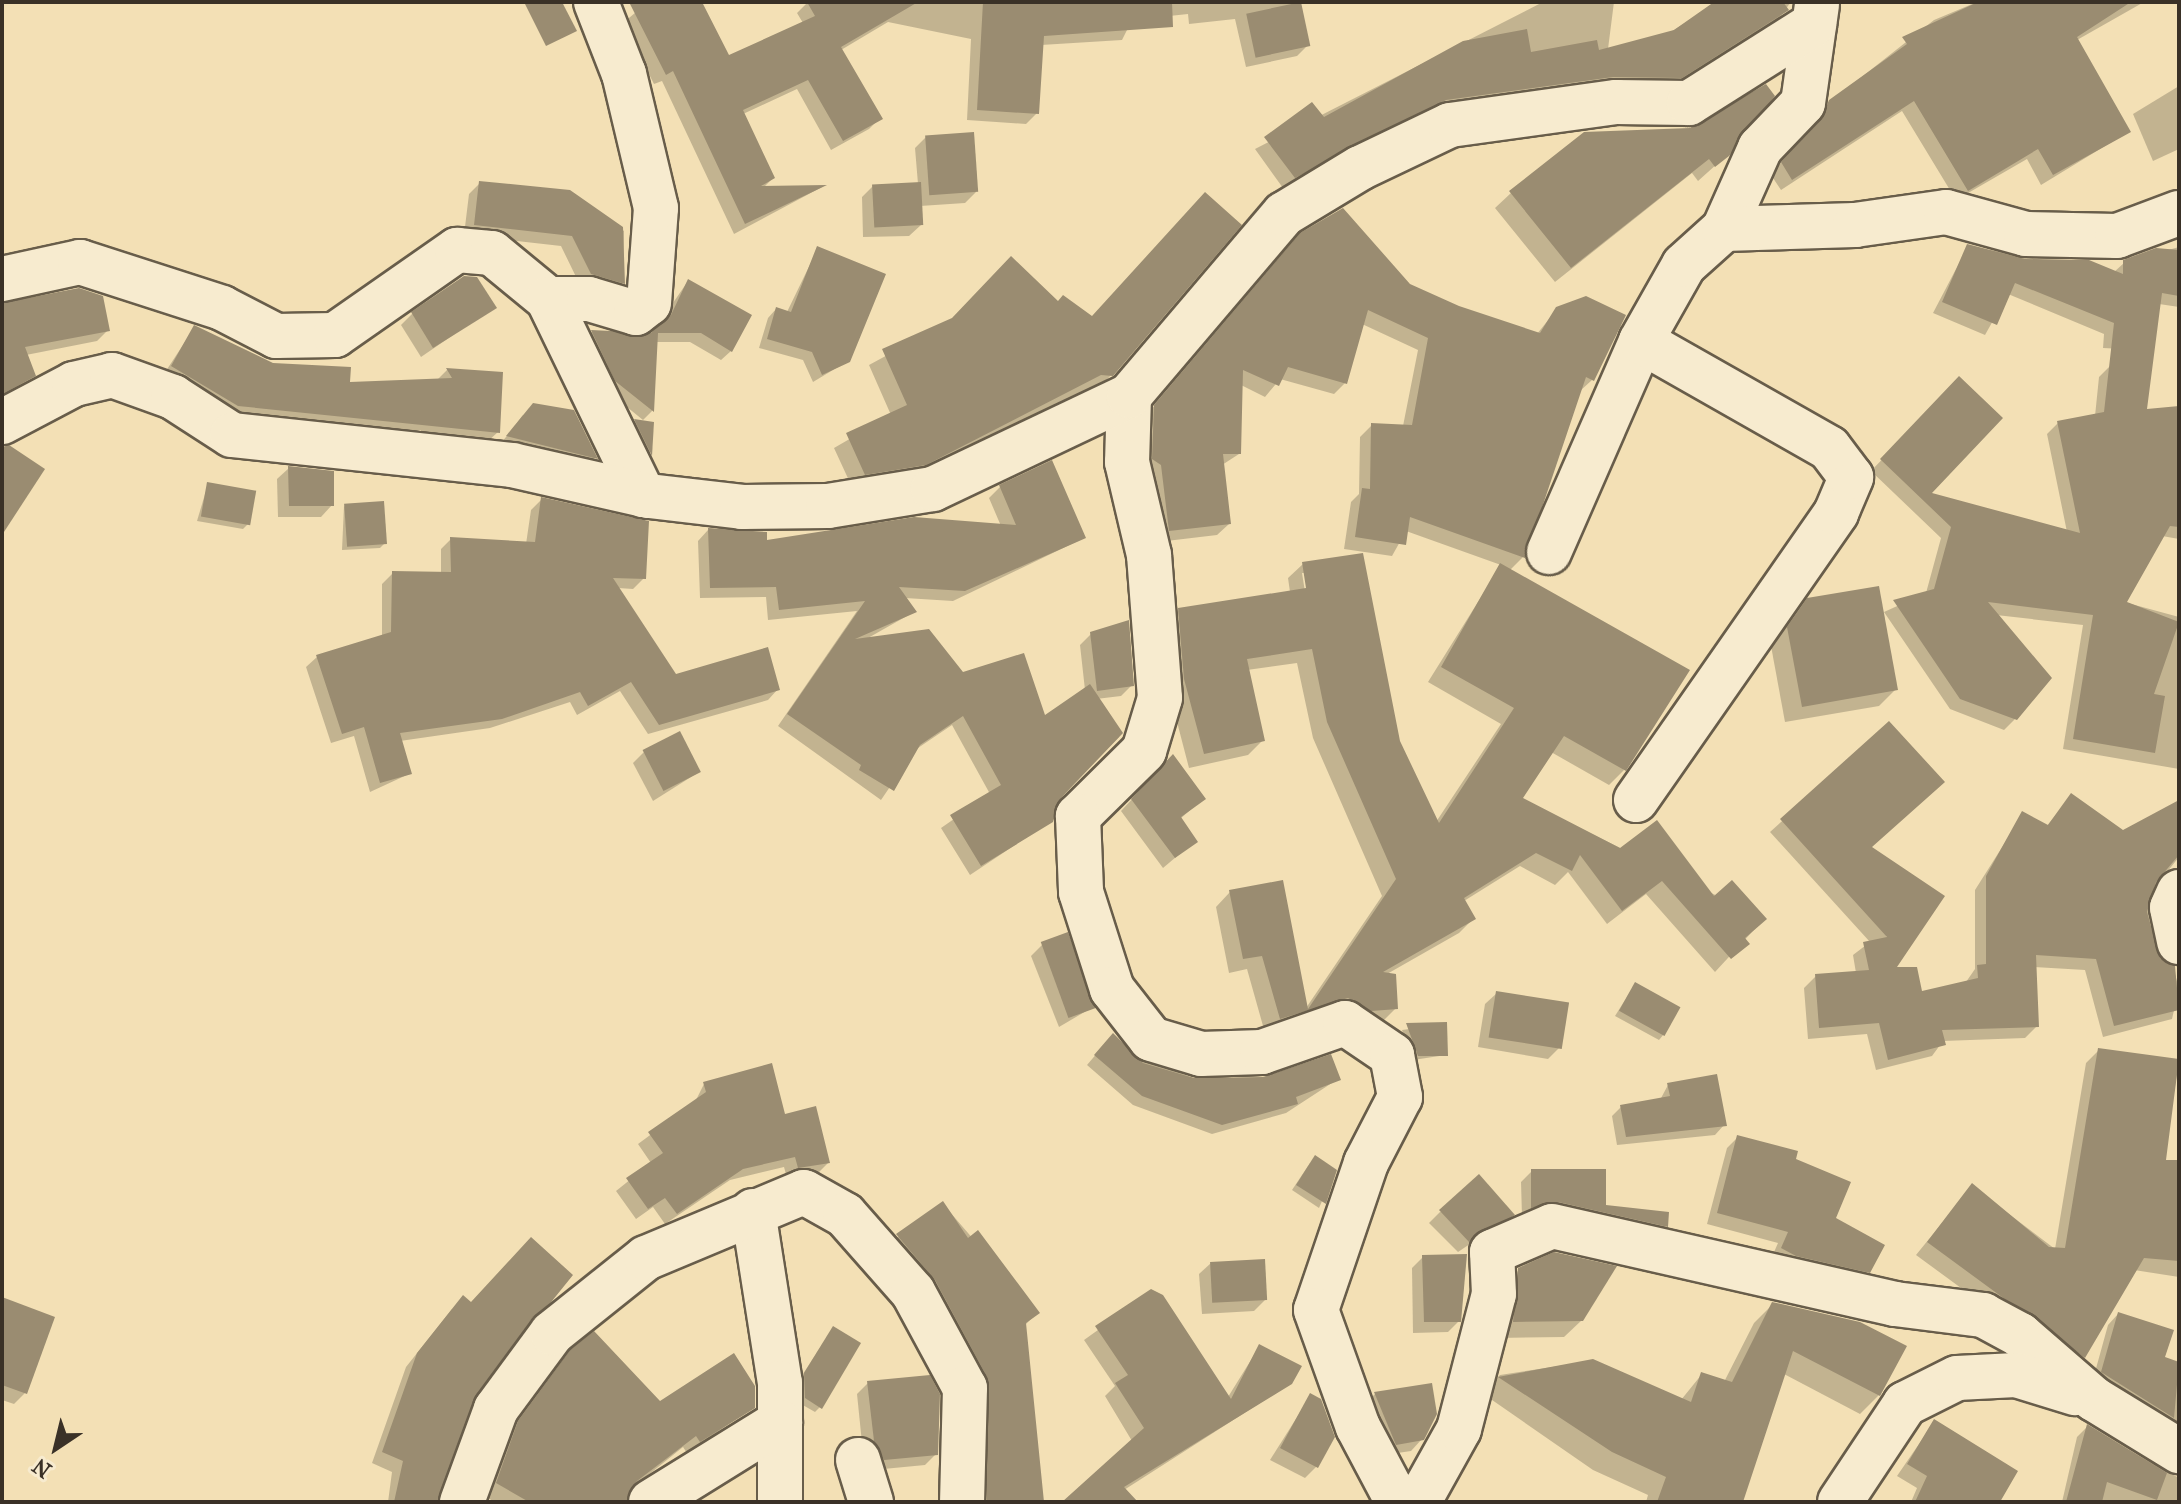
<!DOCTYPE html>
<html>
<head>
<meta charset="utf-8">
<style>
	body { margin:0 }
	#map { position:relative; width:2181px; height:1504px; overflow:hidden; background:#f3e0b5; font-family:"IM FELL French Canon",serif }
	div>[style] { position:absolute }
	.shadow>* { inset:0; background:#0003 }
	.building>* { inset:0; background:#9a8c71; transform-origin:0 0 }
	.roads { filter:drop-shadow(2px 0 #685d4a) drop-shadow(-2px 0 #685d4a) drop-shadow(0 2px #685d4a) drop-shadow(0 -2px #685d4a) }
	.minor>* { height:44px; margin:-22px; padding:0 22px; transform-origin:22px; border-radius:22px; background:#f7ebcf }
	span { translate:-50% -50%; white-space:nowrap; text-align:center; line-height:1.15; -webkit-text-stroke:6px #f7ebcf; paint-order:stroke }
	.frame { position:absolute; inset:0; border:4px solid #3a3127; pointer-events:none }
	.north { position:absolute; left:16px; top:1408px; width:80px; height:80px; -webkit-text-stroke:6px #f7ebcf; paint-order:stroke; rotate:215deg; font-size:22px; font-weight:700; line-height:32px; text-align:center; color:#3a3127 }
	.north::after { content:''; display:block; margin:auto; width:28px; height:36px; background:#3a3127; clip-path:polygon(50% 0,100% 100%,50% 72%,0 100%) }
</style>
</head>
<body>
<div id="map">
	<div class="shadow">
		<div style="clip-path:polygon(648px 2px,700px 2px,729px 58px,803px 23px,797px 13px,808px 2px,1298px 2px,1308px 45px,1297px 56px,1246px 67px,1235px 19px,1189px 24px,1188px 14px,1132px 20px,1122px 40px,1041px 45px,1037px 113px,1026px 124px,967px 120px,971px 39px,888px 22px,841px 50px,880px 118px,869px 129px,831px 150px,797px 89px,743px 114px,773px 178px,763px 188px,822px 187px,734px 234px,662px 81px,654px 84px,623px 23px)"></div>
		<div style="clip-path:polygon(1543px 2px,1614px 2px,1608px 49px,1669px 33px,1719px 2px,1791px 2px,1778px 19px,1669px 88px,1433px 110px,1283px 188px,1255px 149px)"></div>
		<div style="clip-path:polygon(1977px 2px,2144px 2px,2077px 40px,2128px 132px,2041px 185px,2027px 159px,1956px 200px,1902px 111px,1781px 190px,1771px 175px,1830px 102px,1934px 20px)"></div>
		<div style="clip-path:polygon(2179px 86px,2179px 149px,2153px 161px,2133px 114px)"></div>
		<div style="clip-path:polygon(926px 137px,976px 192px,965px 203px,920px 206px,921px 225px,909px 236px,863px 237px,862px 197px,873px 186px,918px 184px,915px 148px)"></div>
		<div style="clip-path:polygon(1727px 155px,1698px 181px,1692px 173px,1555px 282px,1495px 208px,1511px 193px)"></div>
		<div style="clip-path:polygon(480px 183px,570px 192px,624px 231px,623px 283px,612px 294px,580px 285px,561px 246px,464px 235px,469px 194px)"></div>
		<div style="clip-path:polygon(1968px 246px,2113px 273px,2125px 262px,2179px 247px,2179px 307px,2159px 304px,2143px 350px,2103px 348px,2104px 334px,2008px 294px,1985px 335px,1933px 313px)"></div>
		<div style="clip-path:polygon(818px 248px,848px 361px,813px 382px,803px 360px,759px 348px,768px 318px,776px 309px,787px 312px)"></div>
		<div style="clip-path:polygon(evenodd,1289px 248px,1537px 334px,1557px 309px,1592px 380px,1580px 391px,1523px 557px,1509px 571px,1624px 770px,1609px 785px,1551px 752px,1521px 799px,1764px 919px,1715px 972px,1646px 894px,1607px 924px,1568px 872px,1555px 885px,1520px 866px,1464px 901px,1474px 918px,1459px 933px,1387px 974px,1396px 1008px,1381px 1023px,1265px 1033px,1247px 969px,1229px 973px,1216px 907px,1230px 892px,1306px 1008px,1382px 896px,1313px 738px,1297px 663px,1247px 670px,1263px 740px,1248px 755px,1189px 768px,1170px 695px,1164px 625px,1179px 610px,1290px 592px,1288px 578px,1303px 564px,1436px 822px,1501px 724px,1428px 682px,1501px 565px,1406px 531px,1392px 556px,1344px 549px,1351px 502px,1359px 494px,1360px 437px,1372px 425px,1403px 426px,1418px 350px,1362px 324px,1346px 382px,1334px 394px,1280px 379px,1265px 397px,1241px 385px,1239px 454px,1222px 465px,1229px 524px,1217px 535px,1158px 542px,1143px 419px,1289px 248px,1302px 573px,1306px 573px,1310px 598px,1306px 598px,1302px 573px)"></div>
		<div style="clip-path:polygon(688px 281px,731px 351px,721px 360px,690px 342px,655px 342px,652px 411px,643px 420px,606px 390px,582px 341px,592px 332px,651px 335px)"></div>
		<div style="clip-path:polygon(2px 305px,108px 330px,97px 341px,26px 355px,34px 375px,2px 397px)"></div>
		<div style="clip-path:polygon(494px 307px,421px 357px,401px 325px,412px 314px)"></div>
		<div style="clip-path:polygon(952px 320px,1112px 374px,1098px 389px,910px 478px,852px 487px,834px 448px,891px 415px,869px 365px)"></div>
		<div style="clip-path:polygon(194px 328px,272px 365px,348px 385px,436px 381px,447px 370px,501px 374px,498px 432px,487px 442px,420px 438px,421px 430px,343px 433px,227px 415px,162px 377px)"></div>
		<div style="clip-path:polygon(2110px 366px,2145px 411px,2179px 408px,2179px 539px,2162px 536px,2124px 602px,2179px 617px,2179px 769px,2063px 749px,2083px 625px,1996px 615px,2015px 719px,2004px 730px,1950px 709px,1884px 612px,1926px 593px,1941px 538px,1871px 471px,1959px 379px,1928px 494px,2067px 532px,2047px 434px,2058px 423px,2095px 416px,2099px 377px)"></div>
		<div style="clip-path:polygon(572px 411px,595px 458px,586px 467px,499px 446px,523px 415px)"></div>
		<div style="clip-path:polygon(635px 421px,652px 424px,650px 455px,640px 465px,624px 432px)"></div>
		<div style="clip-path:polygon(289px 468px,332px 505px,321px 517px,278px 517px,277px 479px)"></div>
		<div style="clip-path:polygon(208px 484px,248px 524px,243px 529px,197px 521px)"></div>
		<div style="clip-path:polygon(1000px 487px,1084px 538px,953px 601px,905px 598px,914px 612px,868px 638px,962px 674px,1044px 718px,1085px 690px,1080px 645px,1091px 634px,1132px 685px,1121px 696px,1096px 699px,1119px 737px,1059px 797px,1051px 821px,970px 875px,941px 828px,990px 794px,952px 725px,915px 750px,881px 800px,778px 726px,857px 611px,768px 620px,766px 597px,700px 598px,698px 541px,708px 530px,765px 542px,1001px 526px,989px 498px)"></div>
		<div style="clip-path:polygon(542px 499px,644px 578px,633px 589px,618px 588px,675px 676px,778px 689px,768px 700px,648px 734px,620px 691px,577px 715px,570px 702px,490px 728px,400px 741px,409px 774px,370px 792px,354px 736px,331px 743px,306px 667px,317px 657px,382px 637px,382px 584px,393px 573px,441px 574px,441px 549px,451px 539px,526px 544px,531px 510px)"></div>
		<div style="clip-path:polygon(344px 506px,385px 543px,380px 548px,342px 550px)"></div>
		<div style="clip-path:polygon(1808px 600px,1896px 689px,1879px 706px,1785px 722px,1771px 646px)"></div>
		<div style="clip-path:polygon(1889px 724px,1870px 848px,1893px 970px,1921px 993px,1966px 982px,1975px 969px,1975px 890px,2023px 814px,2046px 827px,2071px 796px,2123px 832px,2179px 802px,2179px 857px,2147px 897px,2153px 948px,2173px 967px,2179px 989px,2172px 1019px,2103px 1037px,2085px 970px,2034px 967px,2037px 1026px,2025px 1038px,1943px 1041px,1932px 1056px,1876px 1070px,1867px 1034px,1808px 1039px,1804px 988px,1816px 976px,1856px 973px,1853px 955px,1870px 942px,1770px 832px)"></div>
		<div style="clip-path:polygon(644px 752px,699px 772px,653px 801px,633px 763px)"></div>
		<div style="clip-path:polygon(1162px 767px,1204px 798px,1180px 819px,1195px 841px,1163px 868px,1121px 811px)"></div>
		<div style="clip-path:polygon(1042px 945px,1093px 1007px,1059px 1027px,1031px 956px)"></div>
		<div style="clip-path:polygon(1635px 984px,1664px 1034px,1659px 1040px,1615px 1016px)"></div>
		<div style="clip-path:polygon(1497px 993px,1559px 1048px,1548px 1059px,1478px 1047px,1485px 1004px)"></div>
		<div style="clip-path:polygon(1445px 1024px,1446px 1055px,1413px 1060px,1402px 1030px)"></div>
		<div style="clip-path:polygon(1104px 1045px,1202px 1081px,1338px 1079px,1286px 1113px,1212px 1134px,1133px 1105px,1087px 1065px)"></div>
		<div style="clip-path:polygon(2099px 1050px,2179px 1061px,2163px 1163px,2179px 1162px,2179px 1277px,2134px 1270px,2062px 1362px,1916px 1255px,1972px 1186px,2055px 1249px,2086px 1063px)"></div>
		<div style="clip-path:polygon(704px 1084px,784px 1116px,828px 1163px,817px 1174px,787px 1178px,784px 1167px,730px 1180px,665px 1224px,653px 1207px,636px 1219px,616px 1191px,651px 1163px,638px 1144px,695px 1102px)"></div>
		<div style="clip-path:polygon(1668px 1085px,1724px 1125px,1715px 1135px,1617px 1145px,1612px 1116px,1621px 1107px,1660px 1100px)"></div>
		<div style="clip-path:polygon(1738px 1137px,1793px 1160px,1868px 1271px,1857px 1283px,1771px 1259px,1778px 1243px,1707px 1224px,1727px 1148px)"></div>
		<div style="clip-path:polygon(1310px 1163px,1335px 1171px,1319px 1208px,1292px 1190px)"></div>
		<div style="clip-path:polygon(1532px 1171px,1604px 1207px,1666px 1226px,1655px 1236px,1522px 1217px,1521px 1182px)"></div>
		<div style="clip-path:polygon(943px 1204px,1037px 1313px,1025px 1325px,1041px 1502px,977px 1502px,976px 1390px,885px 1247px)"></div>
		<div style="clip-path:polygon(1440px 1212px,1513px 1215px,1458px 1252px,1429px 1223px)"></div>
		<div style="clip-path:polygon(1423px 1257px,1459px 1321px,1448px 1332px,1413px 1333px,1412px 1268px)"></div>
		<div style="clip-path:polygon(1211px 1263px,1265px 1300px,1254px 1311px,1202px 1314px,1199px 1274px)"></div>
		<div style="clip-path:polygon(1519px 1270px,1582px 1320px,1564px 1337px,1497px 1338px,1502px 1287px)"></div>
		<div style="clip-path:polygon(1151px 1292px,1228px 1397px,1259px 1347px,1291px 1383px,1124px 1490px,1122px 1502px,1065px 1502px,1132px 1441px,1105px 1396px,1115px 1386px,1084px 1340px)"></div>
		<div style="clip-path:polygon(2px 1299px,25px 1393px,14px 1404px,2px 1400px)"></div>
		<div style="clip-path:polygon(1773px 1304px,1879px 1395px,1860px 1414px,1784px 1374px,1740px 1502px,1646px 1502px,1648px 1495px,1593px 1470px,1482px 1393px,1500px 1375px,1592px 1361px,1681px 1400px,1702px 1374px,1724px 1382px,1754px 1323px)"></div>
		<div style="clip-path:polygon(452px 1309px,471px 1399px,438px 1502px,388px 1502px,392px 1472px,372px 1463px,406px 1367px)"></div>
		<div style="clip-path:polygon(2118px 1314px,2163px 1358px,2179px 1364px,2179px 1438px,2092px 1383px,2108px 1325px)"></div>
		<div style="clip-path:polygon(833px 1328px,820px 1407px,815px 1412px,801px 1404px,799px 1380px)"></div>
		<div style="clip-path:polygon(572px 1352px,659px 1404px,753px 1407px,687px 1453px,683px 1447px,627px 1492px,626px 1502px,495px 1502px,484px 1496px,506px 1436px)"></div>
		<div style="clip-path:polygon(868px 1383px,936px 1454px,925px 1465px,873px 1470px,863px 1453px,857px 1394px)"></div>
		<div style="clip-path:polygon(1431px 1386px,1422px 1439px,1411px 1451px,1384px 1455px,1364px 1405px,1375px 1394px)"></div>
		<div style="clip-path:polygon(1311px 1395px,1316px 1467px,1305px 1478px,1270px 1460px)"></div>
		<div style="clip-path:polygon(1934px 1422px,1997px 1502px,1911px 1502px,1917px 1488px,1897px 1476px)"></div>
		<div style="clip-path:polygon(2087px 1427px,2179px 1478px,2179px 1502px,2062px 1502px,2077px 1437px)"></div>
	</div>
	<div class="building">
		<div style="clip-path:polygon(524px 2px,562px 2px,577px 31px,546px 46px)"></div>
		<div style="clip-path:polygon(629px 2px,702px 2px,729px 55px,815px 16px,807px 2px,918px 2px,841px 47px,883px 119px,843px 141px,808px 80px,743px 110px,775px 178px,761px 186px,827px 185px,745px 224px,673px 71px,666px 75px)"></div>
		<div style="clip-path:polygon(983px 2px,1172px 2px,1173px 27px,1044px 36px,1039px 114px,977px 110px)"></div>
		<div style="left:1301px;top:2px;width:45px;height:56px;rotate:78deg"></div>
		<div style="clip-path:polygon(1714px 2px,1783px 2px,1789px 10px,1682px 78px,1613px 77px,1446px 100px,1295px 178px,1264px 137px,1312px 102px,1324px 117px,1463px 41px,1527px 29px,1531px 52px,1597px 40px,1599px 50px,1674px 30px)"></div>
		<div style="clip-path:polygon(1978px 2px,2131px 2px,2077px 37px,2131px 132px,2053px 175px,2038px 149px,1968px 191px,1914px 101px,1792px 180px,1781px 162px,1821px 120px,1829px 100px,1907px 44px,1902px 37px)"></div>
		<div style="clip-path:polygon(1766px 84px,1775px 96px,1729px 156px,1715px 167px,1709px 159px,1571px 268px,1509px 191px,1584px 132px,1690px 128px)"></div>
		<div style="left:974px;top:132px;width:60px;height:49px;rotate:86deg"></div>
		<div style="clip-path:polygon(479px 181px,570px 190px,623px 227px,625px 284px,591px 274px,572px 236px,474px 225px)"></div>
		<div style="left:921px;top:182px;width:43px;height:49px;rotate:87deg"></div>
		<div style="clip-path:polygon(1205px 192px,1242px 225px,1113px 376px,1101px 375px,926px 465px,865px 475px,846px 433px,907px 405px,882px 349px,952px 318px,1011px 256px,1058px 301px,1063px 295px,1092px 316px)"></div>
		<div style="clip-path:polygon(1343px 208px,1410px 284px,1459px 306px,1540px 333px,1556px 307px,1586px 296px,1626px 315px,1594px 381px,1586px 377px,1525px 558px,1410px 517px,1406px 545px,1355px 537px,1362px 488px,1370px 489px,1371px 423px,1412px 425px,1428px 338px,1368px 310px,1347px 384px,1288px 367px,1279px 386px,1243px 370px,1241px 454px,1223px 454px,1231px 524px,1169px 531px,1161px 465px,1152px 459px,1154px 405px,1300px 233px)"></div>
		<div style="clip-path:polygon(1967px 244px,2025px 259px,2089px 260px,2123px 274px,2123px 260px,2156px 248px,2179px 250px,2179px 296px,2162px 293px,2147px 409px,2179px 406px,2179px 527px,2170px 526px,2127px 602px,2179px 622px,2154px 694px,2165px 696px,2155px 753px,2073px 739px,2093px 615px,1988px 602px,2052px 678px,2017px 720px,1960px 699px,1893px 600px,1934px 589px,1951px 527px,1880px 459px,1959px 376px,2003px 418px,1932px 493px,2080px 533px,2057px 421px,2104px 412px,2114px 323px,2015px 283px,1997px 325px,1942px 302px)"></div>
		<div style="clip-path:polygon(817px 246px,886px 274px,850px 362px,822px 375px,812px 352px,767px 339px,776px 307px,791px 312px)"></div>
		<div style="clip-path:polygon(464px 276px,477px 277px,497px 308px,433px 348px,411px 312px)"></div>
		<div style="clip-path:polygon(688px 279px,752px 315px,732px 352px,701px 333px,658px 333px,654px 412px,615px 381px,591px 330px,651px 333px,671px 315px)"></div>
		<div style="clip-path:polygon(79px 288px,103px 296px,110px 331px,25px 347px,36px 376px,2px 394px,2px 303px)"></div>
		<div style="clip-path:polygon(194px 325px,273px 363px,351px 367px,350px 382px,452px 378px,446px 368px,503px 372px,500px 433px,238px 406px,171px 366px)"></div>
		<div style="clip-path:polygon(533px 403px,574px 410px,598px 459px,506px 436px)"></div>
		<div style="clip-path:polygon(634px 419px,654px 422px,652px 456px)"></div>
		<div style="clip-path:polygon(9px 445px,45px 469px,2px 535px,2px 447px)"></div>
		<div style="clip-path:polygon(1052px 460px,1086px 538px,965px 591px,899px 587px,917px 612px,855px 639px,929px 629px,963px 672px,1024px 653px,1045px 715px,1090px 684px,1123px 733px,1060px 799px,1053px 822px,981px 866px,950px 815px,1001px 785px,963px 716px,920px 745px,894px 791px,859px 770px,861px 765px,787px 714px,865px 601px,779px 610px,776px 587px,710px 588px,708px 528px,767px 532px,767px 540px,914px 517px,1016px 525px,999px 485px)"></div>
		<div style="clip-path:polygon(288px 466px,334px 471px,334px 506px,289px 506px)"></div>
		<div style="left:207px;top:482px;width:50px;height:35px;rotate:10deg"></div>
		<div style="clip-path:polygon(541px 497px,649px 521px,646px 579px,613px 578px,676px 674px,768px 647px,780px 690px,659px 725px,631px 682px,588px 706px,580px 692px,502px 719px,400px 733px,412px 774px,380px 783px,364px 727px,342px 734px,316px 655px,391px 632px,392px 571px,451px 572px,450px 537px,535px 542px)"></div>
		<div style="left:384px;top:501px;width:43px;height:40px;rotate:86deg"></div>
		<div style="clip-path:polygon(1363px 553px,1400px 741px,1439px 823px,1514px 708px,1441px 667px,1500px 563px,1690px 670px,1626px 771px,1564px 736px,1523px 798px,1620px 848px,1657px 820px,1714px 896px,1732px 880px,1767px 919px,1745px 938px,1750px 944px,1731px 959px,1662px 881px,1622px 911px,1580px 855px,1572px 871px,1536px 853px,1464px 898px,1476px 919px,1383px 972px,1396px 974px,1398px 1009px,1371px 1011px,1348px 998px,1280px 1019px,1262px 956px,1243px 959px,1229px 890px,1283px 880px,1308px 1009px,1396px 879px,1327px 722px,1312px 649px,1247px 659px,1265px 741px,1204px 754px,1184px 679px,1178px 608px,1306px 588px,1302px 562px)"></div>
		<div style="clip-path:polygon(1879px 586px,1898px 690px,1802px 707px,1787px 627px,1807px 598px)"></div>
		<div style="clip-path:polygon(1129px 620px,1134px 686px,1097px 691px,1090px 632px)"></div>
		<div style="clip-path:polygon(1889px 721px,1945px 782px,1872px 847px,1945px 896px,1897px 967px,1917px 967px,1922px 991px,1978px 978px,1977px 965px,1986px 964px,1986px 876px,2022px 811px,2048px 825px,2071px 793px,2123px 830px,2179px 800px,2179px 855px,2156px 882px,2147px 912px,2160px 958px,2175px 966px,2179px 1010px,2114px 1026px,2096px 959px,2036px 955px,2039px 1027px,1942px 1030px,1946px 1045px,1888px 1060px,1879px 1023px,1819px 1028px,1815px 974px,1869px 970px,1863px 942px,1887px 937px,1780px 819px)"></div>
		<div style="left:680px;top:731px;width:46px;height:42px;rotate:63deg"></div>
		<div style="clip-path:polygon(1173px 754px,1206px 799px,1181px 817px,1198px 842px,1175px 858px,1131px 799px)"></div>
		<div style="left:1068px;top:932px;width:81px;height:29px;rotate:70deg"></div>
		<div style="left:1635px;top:982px;width:52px;height:33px;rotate:29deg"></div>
		<div style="left:1496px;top:991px;width:74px;height:47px;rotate:9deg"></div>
		<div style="clip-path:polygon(1447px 1022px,1448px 1056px,1418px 1056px,1406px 1023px)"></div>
		<div style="clip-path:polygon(1113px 1033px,1143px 1063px,1194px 1078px,1263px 1077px,1331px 1054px,1341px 1080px,1296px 1097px,1298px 1104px,1222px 1125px,1142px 1096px,1094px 1055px)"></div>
		<div style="clip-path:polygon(2098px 1048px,2179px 1059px,2166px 1160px,2179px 1160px,2179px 1261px,2144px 1258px,2085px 1358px,1927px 1242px,1972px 1183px,2049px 1247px,2065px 1248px)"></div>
		<div style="clip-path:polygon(772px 1063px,785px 1114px,816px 1106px,830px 1163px,798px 1168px,795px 1157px,743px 1169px,677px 1214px,665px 1198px,648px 1209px,626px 1178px,663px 1153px,648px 1132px,706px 1092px,703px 1082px)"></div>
		<div style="clip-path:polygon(1717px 1074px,1727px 1126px,1626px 1137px,1620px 1105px,1670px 1096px,1667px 1083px)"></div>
		<div style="clip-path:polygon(1737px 1135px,1798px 1151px,1796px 1159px,1851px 1182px,1836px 1218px,1885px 1245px,1870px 1273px,1796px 1256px,1781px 1248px,1788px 1232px,1717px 1213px)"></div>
		<div style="clip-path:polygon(1315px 1155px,1337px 1170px,1326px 1204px,1296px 1185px)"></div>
		<div style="clip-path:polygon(1531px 1169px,1606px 1169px,1606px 1205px,1669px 1212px,1668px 1227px,1558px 1202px,1531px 1208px)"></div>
		<div style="clip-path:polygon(1479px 1174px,1515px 1215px,1470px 1243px,1439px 1210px)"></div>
		<div style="clip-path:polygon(943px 1201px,968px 1238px,978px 1230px,1040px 1313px,1026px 1323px,1044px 1502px,987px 1502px,987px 1377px,935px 1280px,896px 1234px)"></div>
		<div style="clip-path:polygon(531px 1237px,573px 1275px,476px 1395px,438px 1502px,394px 1502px,403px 1461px,382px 1452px,417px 1353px,463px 1295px,471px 1302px)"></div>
		<div style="clip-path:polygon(1554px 1252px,1617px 1266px,1583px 1321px,1513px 1322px,1518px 1268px)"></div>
		<div style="clip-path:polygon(1467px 1254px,1461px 1322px,1424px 1322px,1422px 1255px)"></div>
		<div style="left:1265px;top:1259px;width:41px;height:55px;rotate:87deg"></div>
		<div style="clip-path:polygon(1151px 1289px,1163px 1295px,1231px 1399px,1259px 1344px,1302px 1366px,1292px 1384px,1124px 1487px,1138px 1502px,1062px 1502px,1144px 1428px,1115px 1383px,1128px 1375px,1095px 1326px)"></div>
		<div style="clip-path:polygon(2px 1297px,55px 1317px,27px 1394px,2px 1385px)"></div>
		<div style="clip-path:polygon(1772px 1302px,1860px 1322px,1907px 1346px,1880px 1396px,1793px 1351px,1743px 1502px,1657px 1502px,1666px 1477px,1612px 1452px,1498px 1377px,1593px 1359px,1691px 1402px,1701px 1372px,1732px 1382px)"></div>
		<div style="clip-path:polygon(2118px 1312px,2174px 1330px,2165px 1357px,2179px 1362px,2174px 1418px,2101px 1372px)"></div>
		<div style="clip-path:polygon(833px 1326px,861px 1343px,822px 1409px,805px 1398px,804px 1373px)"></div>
		<div style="clip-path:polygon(594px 1331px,660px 1401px,734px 1353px,755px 1386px,755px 1408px,700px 1442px,696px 1436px,637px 1481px,626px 1502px,529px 1502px,496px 1483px,518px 1421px,570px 1350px)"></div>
		<div style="clip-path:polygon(930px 1375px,940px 1394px,938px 1455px,884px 1460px,874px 1441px,867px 1381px)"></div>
		<div style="clip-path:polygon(1432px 1383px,1437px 1414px,1424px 1440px,1396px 1445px,1374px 1392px)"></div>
		<div style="clip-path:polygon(1310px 1393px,1321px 1399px,1335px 1437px,1318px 1468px,1280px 1448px)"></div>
		<div style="clip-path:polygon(1934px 1419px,2018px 1471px,2000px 1502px,1915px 1502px,1927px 1476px,1907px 1464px)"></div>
		<div style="clip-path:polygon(2087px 1424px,2167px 1473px,2157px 1500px,2107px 1482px,2102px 1502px,2066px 1502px)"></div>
	</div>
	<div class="roads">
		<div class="minor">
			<div style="left:1724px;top:229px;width:89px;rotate:-66deg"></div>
			<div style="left:1760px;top:148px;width:62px;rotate:-46.3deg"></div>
			<div style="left:1803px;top:103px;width:99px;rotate:-81.9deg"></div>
			<div style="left:2px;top:279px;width:80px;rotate:-12.3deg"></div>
			<div style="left:80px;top:262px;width:149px;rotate:17.9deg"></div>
			<div style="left:222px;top:308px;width:61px;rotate:27.4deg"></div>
			<div style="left:276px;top:336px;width:59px;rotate:-1deg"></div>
			<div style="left:335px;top:335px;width:149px;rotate:-34.9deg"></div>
			<div style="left:457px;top:250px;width:35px;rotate:5deg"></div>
			<div style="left:492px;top:253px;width:72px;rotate:39.4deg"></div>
			<div style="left:548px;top:299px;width:218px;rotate:64.1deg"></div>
			<div style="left:548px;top:299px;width:41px"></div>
			<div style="left:589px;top:299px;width:49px;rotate:16.6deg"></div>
			<div style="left:636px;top:313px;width:16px;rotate:-38deg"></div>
			<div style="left:649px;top:303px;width:95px;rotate:-85.8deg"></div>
			<div style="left:656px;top:208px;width:138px;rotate:-103.4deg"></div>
			<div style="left:624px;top:74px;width:77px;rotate:-111.3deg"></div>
			<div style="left:1129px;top:396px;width:66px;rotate:91.7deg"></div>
			<div style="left:1127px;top:462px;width:96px;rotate:76.7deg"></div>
			<div style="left:1149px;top:555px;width:143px;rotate:85.6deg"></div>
			<div style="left:1160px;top:698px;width:55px;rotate:106.8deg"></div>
			<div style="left:1144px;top:751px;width:93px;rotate:135.4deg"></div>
			<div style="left:1078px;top:816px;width:76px;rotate:87.7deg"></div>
			<div style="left:1081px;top:892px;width:102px;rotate:72.3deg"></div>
			<div style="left:1112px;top:989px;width:63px;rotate:52deg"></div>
			<div style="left:1151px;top:1039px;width:52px;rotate:16.7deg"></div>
			<div style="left:1201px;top:1054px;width:61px;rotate:-1.9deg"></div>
			<div style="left:1262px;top:1052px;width:88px;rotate:-19.3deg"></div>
			<div style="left:1345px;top:1023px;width:57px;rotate:34.2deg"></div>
			<div style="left:1392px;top:1055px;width:43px;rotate:79.2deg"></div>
			<div style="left:1400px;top:1097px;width:74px;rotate:117.3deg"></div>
			<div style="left:1366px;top:1163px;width:155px;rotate:108.8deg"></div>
			<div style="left:1316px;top:1310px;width:124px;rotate:70.3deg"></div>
			<div style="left:1358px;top:1427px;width:75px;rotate:62.1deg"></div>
			<div style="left:1393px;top:1493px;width:27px;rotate:17deg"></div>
			<div style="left:1419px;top:1501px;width:82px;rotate:-60.9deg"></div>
			<div style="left:1459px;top:1429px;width:139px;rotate:-75.5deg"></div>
			<div style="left:1494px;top:1294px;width:42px;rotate:-92.7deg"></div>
			<div style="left:1492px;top:1252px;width:65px;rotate:-23.4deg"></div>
			<div style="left:1552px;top:1226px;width:352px;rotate:12.8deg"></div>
			<div style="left:1895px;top:1304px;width:89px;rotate:7.1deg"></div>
			<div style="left:1983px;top:1315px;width:42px;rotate:28.4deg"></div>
			<div style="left:2020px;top:1335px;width:98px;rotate:40.9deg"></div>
			<div style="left:2094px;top:1399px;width:100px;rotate:31.5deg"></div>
			<div style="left:2px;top:422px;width:81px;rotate:-27.8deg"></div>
			<div style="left:74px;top:384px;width:39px;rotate:-13deg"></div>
			<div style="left:112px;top:375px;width:65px;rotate:19.8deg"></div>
			<div style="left:173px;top:397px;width:70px;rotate:32.8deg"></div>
			<div style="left:232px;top:435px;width:282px;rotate:6.1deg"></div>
			<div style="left:512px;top:465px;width:140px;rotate:12.8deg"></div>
			<div style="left:649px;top:496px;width:94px;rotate:6.7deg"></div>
			<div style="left:742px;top:507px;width:86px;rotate:-0.7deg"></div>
			<div style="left:828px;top:506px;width:106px;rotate:-9.2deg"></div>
			<div style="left:933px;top:489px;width:217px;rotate:-25.4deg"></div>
			<div style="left:1129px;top:396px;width:239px;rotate:-49.6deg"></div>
			<div style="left:1284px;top:214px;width:89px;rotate:-31.2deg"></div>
			<div style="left:1360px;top:168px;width:100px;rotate:-25.5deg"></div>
			<div style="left:1450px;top:125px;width:168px;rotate:-7.9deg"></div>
			<div style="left:1616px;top:102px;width:73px;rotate:0.8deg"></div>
			<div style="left:1689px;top:103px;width:148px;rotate:-32.3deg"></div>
			<div style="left:1549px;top:552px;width:230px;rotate:-66.4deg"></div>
			<div style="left:1641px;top:341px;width:87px;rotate:-60.5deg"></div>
			<div style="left:1684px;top:265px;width:54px;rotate:-42deg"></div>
			<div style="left:1724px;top:229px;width:131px;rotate:-1.7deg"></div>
			<div style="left:1855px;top:225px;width:92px;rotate:-8.1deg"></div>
			<div style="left:1946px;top:212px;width:83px;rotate:15.4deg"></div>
			<div style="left:2026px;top:234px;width:91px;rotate:1.3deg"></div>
			<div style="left:2117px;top:236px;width:66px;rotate:-20.4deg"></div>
			<div style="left:1636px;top:800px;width:350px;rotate:-55.1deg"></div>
			<div style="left:1836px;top:513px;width:39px;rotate:-67deg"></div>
			<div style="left:1851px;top:477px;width:36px;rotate:-127deg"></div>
			<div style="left:1829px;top:448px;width:216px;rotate:-150.4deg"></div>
			<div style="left:2179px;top:892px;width:17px;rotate:114deg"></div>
			<div style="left:2172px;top:908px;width:35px;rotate:78deg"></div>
			<div style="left:753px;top:1211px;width:174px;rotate:81.1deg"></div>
			<div style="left:780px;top:1383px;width:119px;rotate:90deg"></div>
			<div style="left:858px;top:1460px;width:44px;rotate:72.8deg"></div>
			<div style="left:462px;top:1502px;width:99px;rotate:-69.9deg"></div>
			<div style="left:496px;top:1409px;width:94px;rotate:-53.6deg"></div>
			<div style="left:552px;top:1333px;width:120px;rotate:-38.6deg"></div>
			<div style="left:646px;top:1258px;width:171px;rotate:-22.7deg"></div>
			<div style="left:804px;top:1192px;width:47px;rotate:29.3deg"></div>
			<div style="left:845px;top:1215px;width:103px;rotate:48.6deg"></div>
			<div style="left:913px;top:1292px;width:109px;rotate:61.6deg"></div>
			<div style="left:965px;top:1388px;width:114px;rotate:91.5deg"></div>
			<div style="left:651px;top:1502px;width:152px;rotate:-31.8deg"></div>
			<div style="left:1840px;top:1502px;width:118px;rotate:-56.4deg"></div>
			<div style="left:1905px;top:1404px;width:58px;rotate:-26.6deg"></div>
			<div style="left:1957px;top:1378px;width:59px;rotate:-2.9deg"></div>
			<div style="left:2016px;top:1375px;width:62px;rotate:17deg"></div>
		</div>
	</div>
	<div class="frame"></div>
	<div class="north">N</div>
</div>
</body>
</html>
